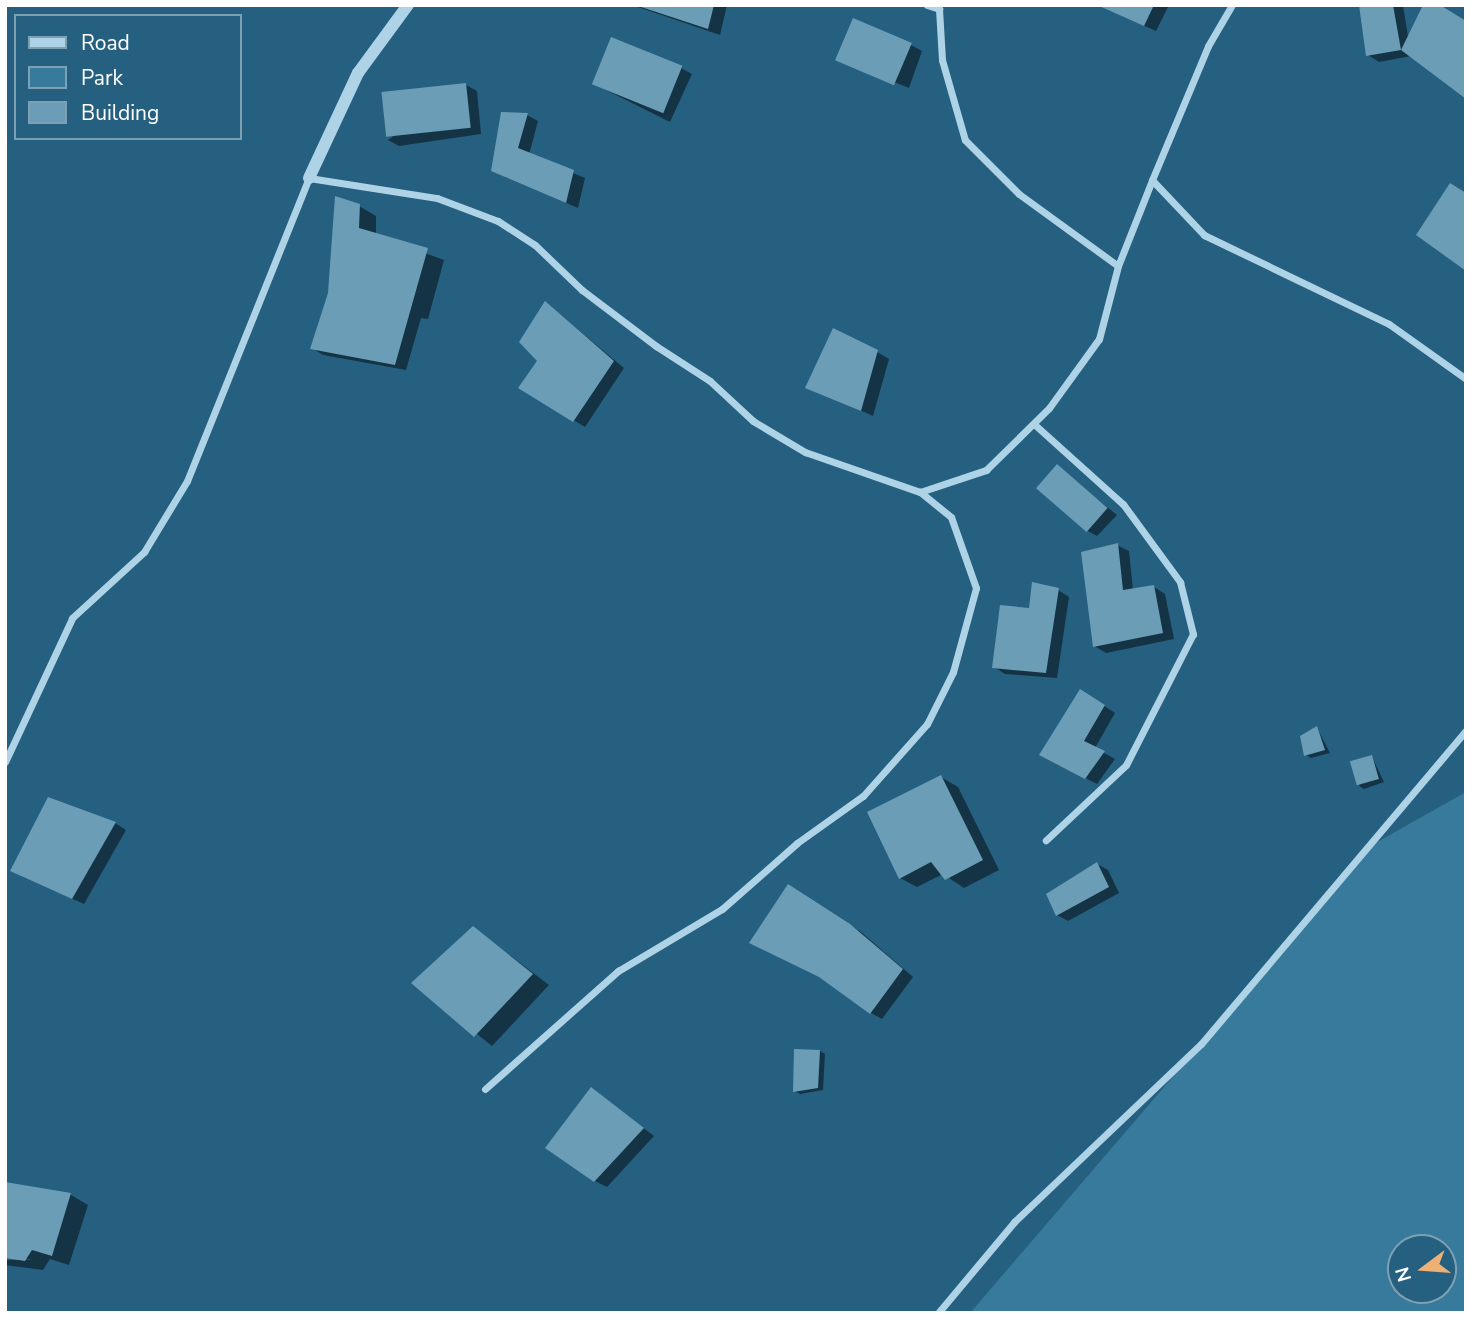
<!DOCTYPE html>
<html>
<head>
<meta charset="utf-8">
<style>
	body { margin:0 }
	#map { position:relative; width:1471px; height:1318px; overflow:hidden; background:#266080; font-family:"Nunito Sans",sans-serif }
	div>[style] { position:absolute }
	.green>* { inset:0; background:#377a9b }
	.shadow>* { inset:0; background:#0007 }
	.building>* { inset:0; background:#6b9db6; transform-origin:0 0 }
	.minor>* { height:7px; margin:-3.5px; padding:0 3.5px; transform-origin:3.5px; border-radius:3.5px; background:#aed3e6 }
	.tertiary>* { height:12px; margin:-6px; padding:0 6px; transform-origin:6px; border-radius:6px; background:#aed3e6 }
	span { translate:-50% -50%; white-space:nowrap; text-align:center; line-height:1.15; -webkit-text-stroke:7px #266080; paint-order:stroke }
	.frame { position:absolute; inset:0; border:7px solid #fff; pointer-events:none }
	.legend { position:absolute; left:14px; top:14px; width:228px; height:126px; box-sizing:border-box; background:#266080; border:2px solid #7da0b3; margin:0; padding:9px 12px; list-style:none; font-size:21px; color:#fff }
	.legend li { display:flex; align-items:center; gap:14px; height:35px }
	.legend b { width:35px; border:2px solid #7da0b3 }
	.north { position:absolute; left:1387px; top:1234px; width:70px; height:70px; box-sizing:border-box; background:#266080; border:2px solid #7da0b3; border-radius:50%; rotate:254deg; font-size:19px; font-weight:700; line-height:28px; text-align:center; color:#fff }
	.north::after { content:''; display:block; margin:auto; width:24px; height:32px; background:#eeb173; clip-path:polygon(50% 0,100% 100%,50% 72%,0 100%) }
</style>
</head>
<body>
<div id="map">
	<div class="green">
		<div style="clip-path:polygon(evenodd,1466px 792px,1466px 1313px,970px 1313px,1372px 845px,1466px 792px,1401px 1248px,1443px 1248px,1443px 1290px,1401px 1290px,1401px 1248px)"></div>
	</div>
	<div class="shadow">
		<div style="clip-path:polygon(632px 5px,727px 5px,720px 35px)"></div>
		<div style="clip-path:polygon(1098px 5px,1169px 5px,1156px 31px)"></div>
		<div style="clip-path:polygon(1360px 5px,1403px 5px,1411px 56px,1379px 62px,1368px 55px)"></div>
		<div style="clip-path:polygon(911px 45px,922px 51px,909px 88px,840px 60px)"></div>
		<div style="clip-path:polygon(681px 68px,692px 74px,670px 122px,604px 89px)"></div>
		<div style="clip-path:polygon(466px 85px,477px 91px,481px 134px,399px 146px,388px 140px)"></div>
		<div style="clip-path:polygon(527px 115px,538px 121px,529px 155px,585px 178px,578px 208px,505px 177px)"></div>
		<div style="clip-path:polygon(359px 206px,376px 216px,376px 235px,444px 260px,428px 319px,421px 318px,406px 370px,323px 355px,312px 348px)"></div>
		<div style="clip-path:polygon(546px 303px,624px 368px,585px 427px,521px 388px,540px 360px)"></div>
		<div style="clip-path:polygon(877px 352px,889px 359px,873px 416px,808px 387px)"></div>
		<div style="clip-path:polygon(1057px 467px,1117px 515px,1097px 536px,1086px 530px)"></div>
		<div style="clip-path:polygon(1117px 545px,1129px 551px,1133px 590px,1154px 587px,1165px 594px,1174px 639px,1106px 653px,1094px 646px)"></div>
		<div style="clip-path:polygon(1058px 590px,1069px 597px,1057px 678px,1005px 674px,994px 667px,1030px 610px)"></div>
		<div style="clip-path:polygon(1092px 698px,1115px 713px,1095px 748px,1115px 759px,1097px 784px,1052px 761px)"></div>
		<div style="clip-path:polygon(1317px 728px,1330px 753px,1311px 758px,1306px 755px)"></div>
		<div style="clip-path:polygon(1372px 757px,1384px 782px,1364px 789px,1359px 786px)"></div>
		<div style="clip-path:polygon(941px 777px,958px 787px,999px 870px,964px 888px,943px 874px,917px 887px,900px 878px)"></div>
		<div style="clip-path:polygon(115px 823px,126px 830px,84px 904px,23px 877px)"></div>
		<div style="clip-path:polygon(1097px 864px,1108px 870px,1119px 893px,1068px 921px,1057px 915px)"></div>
		<div style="clip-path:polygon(799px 893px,861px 932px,913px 977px,882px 1019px,871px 1013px)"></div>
		<div style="clip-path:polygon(474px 928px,549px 985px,492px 1046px,414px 983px)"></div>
		<div style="clip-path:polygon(820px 1051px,825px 1054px,823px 1090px,800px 1094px,795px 1091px)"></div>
		<div style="clip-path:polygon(592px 1089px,654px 1136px,607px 1187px,595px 1181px)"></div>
		<div style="clip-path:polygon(5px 1184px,71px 1195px,88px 1205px,69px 1265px,50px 1259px,43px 1270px,5px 1265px,5px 1260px,34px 1260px,5px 1257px)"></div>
	</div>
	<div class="building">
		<div style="clip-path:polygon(635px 5px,714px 5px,708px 29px)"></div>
		<div style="clip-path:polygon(1097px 5px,1154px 5px,1144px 26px)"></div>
		<div style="clip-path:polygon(1359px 5px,1393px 5px,1401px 50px,1366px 56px)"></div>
		<div style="clip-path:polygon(1423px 5px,1440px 5px,1466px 21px,1466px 99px,1401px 50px)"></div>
		<div style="left:853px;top:18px;width:64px;height:46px;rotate:23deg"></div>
		<div style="left:611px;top:37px;width:77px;height:51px;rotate:22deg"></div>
		<div style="left:466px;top:83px;width:45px;height:85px;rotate:84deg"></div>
		<div style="clip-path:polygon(501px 112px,528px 113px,518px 148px,574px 170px,566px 203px,491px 171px)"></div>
		<div style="clip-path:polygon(1450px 183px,1466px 193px,1466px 271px,1416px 235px)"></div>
		<div style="clip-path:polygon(335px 196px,360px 204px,359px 228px,428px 248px,395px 365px,310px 349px,328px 293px)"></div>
		<div style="clip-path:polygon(545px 301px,614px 361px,573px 422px,518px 388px,537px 361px,519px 342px)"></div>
		<div style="clip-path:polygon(833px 328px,878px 350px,861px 411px,805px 388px)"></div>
		<div style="left:1057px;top:464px;width:67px;height:32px;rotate:41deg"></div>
		<div style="clip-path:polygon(1118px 543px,1123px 590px,1154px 585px,1163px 633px,1093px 647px,1081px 552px)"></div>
		<div style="clip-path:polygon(1032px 582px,1059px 588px,1046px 673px,992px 668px,1000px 605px,1029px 608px)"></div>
		<div style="clip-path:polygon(1080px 689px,1105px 705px,1084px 741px,1105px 751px,1085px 779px,1039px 755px)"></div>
		<div style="clip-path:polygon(1317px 726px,1325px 750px,1304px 756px,1300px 736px)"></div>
		<div style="left:1372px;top:755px;width:25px;height:23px;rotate:74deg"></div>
		<div style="clip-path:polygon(941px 775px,983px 860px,945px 880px,931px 862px,899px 879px,867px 812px)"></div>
		<div style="clip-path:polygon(48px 797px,116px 822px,72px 899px,10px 871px)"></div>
		<div style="clip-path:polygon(1097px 862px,1109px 887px,1056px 916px,1046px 894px)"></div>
		<div style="clip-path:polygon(788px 884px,850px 924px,903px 969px,870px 1014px,819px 977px,749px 943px)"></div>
		<div style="clip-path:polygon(473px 926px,533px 974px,474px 1037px,411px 983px)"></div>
		<div style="clip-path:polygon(794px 1049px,820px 1050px,818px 1088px,793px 1092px)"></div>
		<div style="clip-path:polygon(591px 1087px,644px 1128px,594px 1182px,545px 1148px)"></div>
		<div style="clip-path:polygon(5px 1182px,71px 1193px,52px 1256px,32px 1250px,25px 1261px,5px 1258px)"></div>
	</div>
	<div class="minor">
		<div style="left:927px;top:5px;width:13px;rotate:18deg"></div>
		<div style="left:939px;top:9px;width:51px;rotate:86.6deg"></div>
		<div style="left:942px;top:60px;width:83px;rotate:74deg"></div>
		<div style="left:965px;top:140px;width:76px;rotate:45deg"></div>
		<div style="left:1019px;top:194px;width:122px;rotate:36deg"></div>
		<div style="left:1152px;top:180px;width:76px;rotate:46.6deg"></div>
		<div style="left:1204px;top:235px;width:205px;rotate:25.7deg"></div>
		<div style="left:1389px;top:324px;width:95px;rotate:35.5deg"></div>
		<div style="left:1034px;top:424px;width:120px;rotate:42deg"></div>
		<div style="left:1123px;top:504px;width:97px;rotate:53.8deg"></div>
		<div style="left:1180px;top:582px;width:54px;rotate:76deg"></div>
		<div style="left:1193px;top:634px;width:147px;rotate:117.1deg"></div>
		<div style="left:1126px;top:765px;width:110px;rotate:136.8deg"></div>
		<div style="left:5px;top:762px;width:159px;rotate:-65deg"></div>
		<div style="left:72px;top:618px;width:98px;rotate:-42.5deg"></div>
		<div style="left:144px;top:552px;width:83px;rotate:-58.8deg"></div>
		<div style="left:187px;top:481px;width:327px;rotate:-68.1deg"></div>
		<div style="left:309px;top:178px;width:130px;rotate:8.9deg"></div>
		<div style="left:437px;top:198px;width:65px;rotate:20.7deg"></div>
		<div style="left:498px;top:221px;width:44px;rotate:33deg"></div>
		<div style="left:535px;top:245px;width:65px;rotate:43.8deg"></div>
		<div style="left:582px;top:290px;width:93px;rotate:37.1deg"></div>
		<div style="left:656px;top:346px;width:64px;rotate:32.9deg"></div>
		<div style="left:710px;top:381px;width:59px;rotate:42.9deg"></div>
		<div style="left:753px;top:421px;width:61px;rotate:30.8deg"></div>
		<div style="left:805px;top:452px;width:122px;rotate:19.2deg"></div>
		<div style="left:920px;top:492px;width:70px;rotate:-18.4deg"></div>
		<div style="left:986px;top:470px;width:88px;rotate:-44.5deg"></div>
		<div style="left:1049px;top:408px;width:85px;rotate:-54.1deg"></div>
		<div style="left:1099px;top:339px;width:75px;rotate:-75.4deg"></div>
		<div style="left:1118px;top:266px;width:92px;rotate:-68.4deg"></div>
		<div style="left:1152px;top:180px;width:145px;rotate:-67.3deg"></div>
		<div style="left:1208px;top:46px;width:48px;rotate:-59.7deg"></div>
		<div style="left:485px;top:1089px;width:178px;rotate:-41.6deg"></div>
		<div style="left:618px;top:971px;width:121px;rotate:-30.8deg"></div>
		<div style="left:722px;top:909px;width:100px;rotate:-41.3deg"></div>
		<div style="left:797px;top:843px;width:81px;rotate:-35.5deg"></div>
		<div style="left:863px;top:796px;width:96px;rotate:-48.4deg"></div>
		<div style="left:927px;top:724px;width:58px;rotate:-63.4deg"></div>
		<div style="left:953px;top:672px;width:87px;rotate:-74.7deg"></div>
		<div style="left:976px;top:588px;width:75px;rotate:-109.4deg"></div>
		<div style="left:951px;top:517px;width:40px;rotate:-141deg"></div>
		<div style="left:938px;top:1313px;width:119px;rotate:-50.1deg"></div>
		<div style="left:1014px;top:1222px;width:258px;rotate:-43.6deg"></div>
		<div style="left:1201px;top:1044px;width:411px;rotate:-49.8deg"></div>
	</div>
	<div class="tertiary">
		<div style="left:309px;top:178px;width:116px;rotate:-65deg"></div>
		<div style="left:358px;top:73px;width:84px;rotate:-53.7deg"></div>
	</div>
	<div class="frame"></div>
	<ul class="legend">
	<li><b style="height:9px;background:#aed3e6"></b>Road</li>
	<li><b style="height:19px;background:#377a9b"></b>Park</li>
	<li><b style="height:19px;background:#6b9db6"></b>Building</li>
	</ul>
	<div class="north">N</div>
</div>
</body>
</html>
